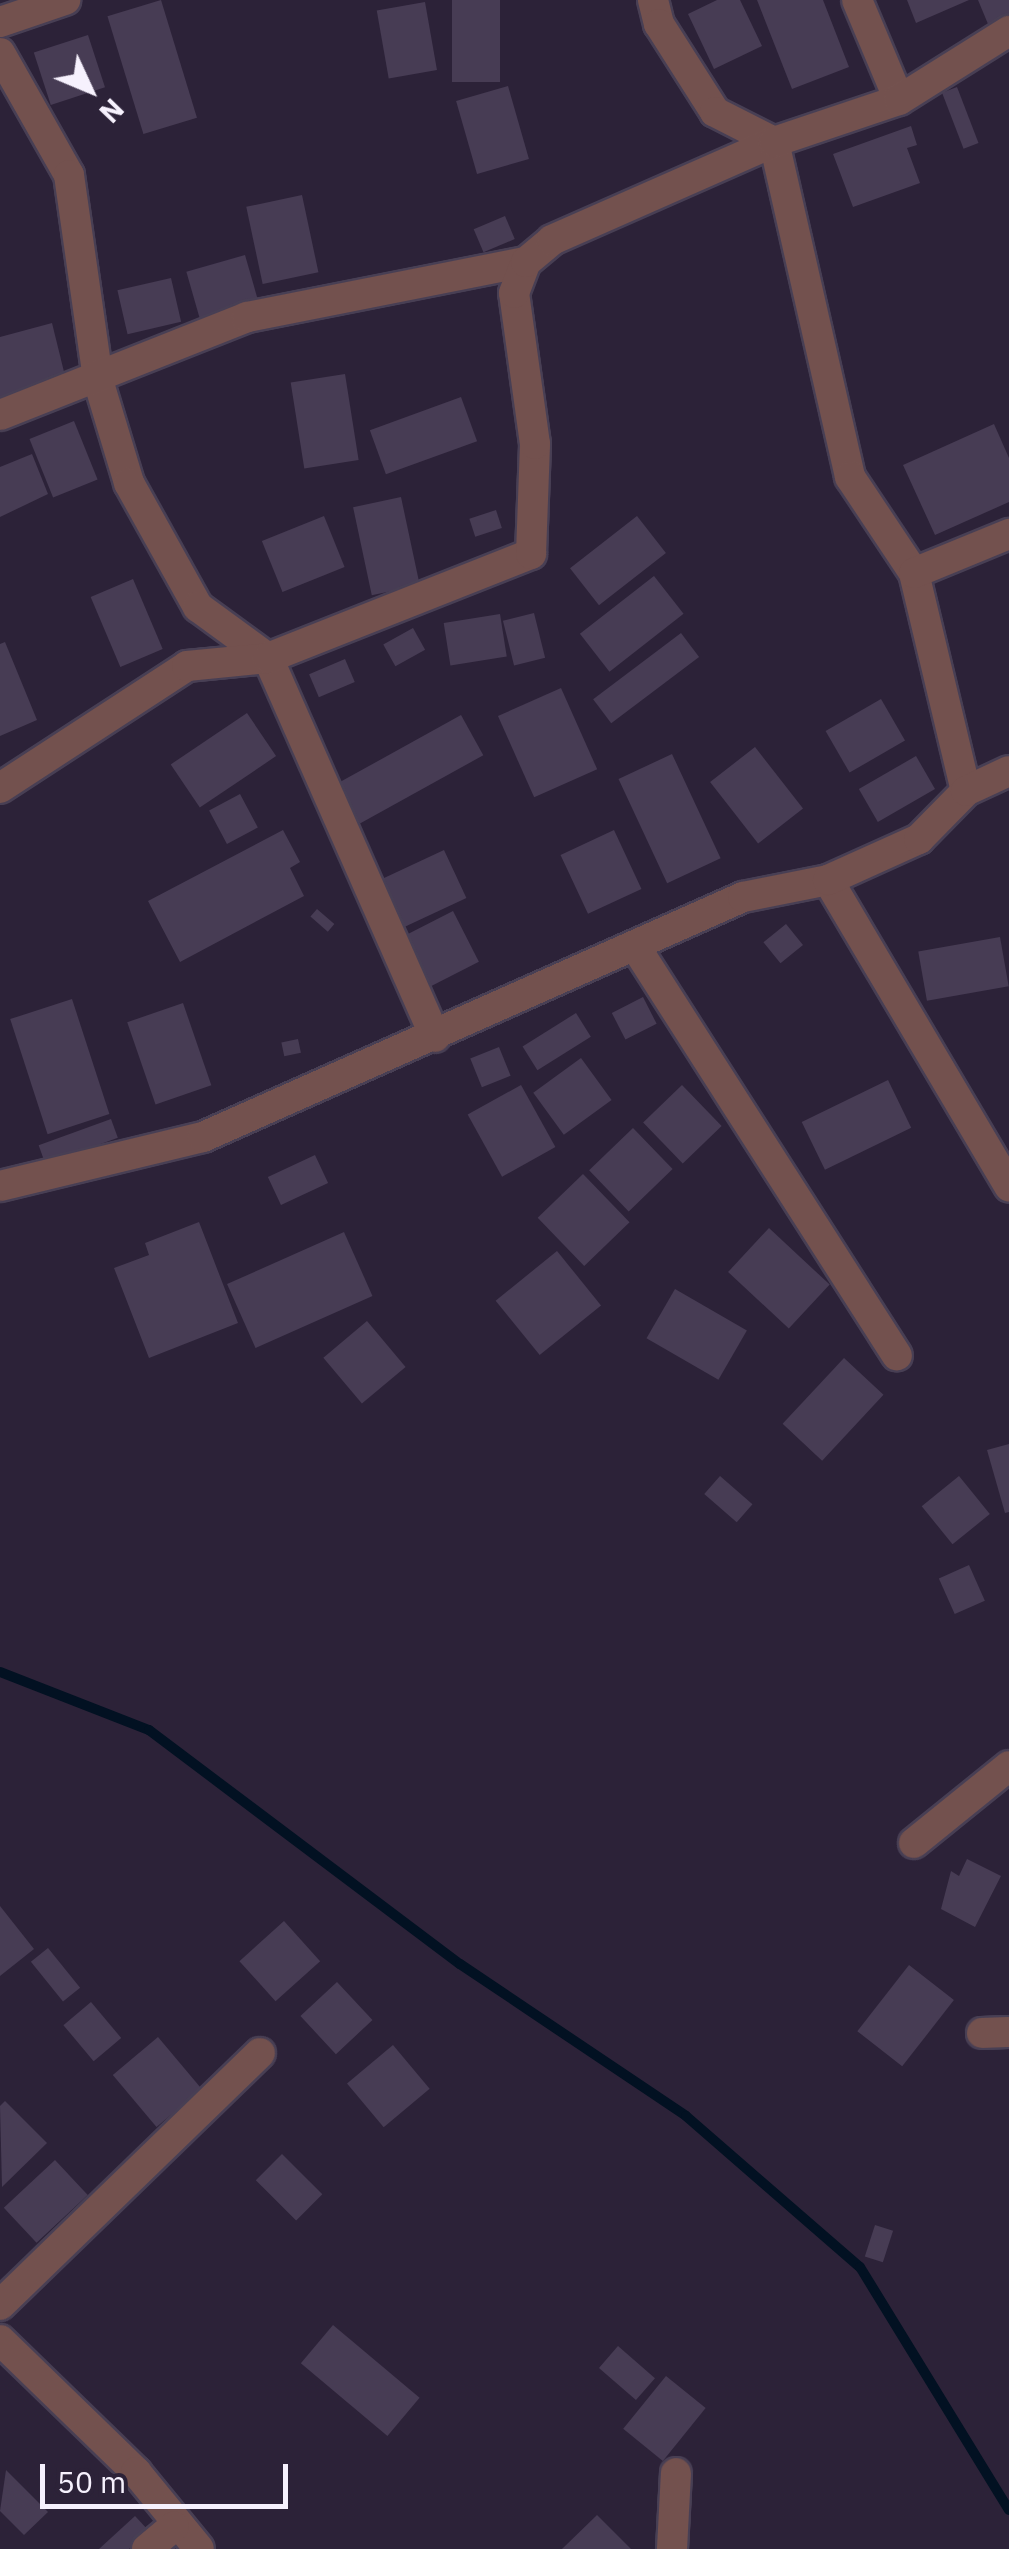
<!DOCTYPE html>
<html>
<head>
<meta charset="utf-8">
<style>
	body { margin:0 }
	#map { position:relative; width:1009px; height:2549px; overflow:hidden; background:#2c2238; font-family:"IBM Plex Sans",sans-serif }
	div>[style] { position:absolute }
	.stream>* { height:10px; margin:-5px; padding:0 5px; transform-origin:5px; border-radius:5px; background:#021122 }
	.building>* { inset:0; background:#473c54; transform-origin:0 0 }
	.roads { filter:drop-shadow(2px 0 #483f54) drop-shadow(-2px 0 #483f54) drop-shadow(0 2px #483f54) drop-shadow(0 -2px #483f54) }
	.street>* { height:30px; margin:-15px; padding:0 15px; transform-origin:15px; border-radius:15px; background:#73514e }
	span { translate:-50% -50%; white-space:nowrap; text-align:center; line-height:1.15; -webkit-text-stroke:8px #2c2238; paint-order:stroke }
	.north { position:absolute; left:40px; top:40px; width:100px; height:100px; -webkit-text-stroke:8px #2c2238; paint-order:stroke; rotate:134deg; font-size:28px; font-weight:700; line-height:40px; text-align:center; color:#f6f1fd }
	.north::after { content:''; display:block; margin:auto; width:35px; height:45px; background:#f6f1fd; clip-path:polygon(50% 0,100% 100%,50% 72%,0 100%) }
	.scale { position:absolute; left:40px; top:2464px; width:248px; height:45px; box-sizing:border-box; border:5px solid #f6f1fd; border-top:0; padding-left:12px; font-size:30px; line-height:35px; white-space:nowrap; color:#f6f1fd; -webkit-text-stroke:8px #2c2238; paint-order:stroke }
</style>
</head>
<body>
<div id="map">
	<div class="stream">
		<div style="left:0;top:1672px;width:160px;rotate:21.3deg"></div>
		<div style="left:149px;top:1730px;width:389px;rotate:37deg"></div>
		<div style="left:460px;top:1964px;width:272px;rotate:33.9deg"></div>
		<div style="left:686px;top:2116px;width:230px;rotate:41deg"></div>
		<div style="left:860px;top:2267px;width:285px;rotate:58.5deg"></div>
	</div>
	<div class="building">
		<div style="left:161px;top:0;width:123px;height:56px;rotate:73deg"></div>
		<div style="left:452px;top:0;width:48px;height:82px"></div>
		<div style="clip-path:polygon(717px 0,740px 0,762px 46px,714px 69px,688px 14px)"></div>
		<div style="clip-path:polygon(757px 0,823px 0,849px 67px,792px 89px)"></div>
		<div style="clip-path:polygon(907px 0,969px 0,916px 23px)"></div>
		<div style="clip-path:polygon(978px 0,1009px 0,1009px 15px,988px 24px)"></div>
		<div style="left:425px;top:2px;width:69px;height:49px;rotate:80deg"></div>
		<div style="left:88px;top:35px;width:55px;height:57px;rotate:72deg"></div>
		<div style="left:508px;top:86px;width:76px;height:54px;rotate:74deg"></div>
		<div style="left:957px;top:87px;width:60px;height:16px;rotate:69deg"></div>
		<div style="clip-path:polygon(911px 126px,917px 145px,907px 148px,920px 183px,853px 207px,833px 154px)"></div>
		<div style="left:302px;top:195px;width:79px;height:57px;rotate:78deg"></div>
		<div style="left:505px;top:216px;width:25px;height:34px;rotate:67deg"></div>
		<div style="left:245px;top:255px;width:52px;height:61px;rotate:74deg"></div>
		<div style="left:171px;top:278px;width:45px;height:55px;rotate:77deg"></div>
		<div style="clip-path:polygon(52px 323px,66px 380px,0 398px,0 337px)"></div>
		<div style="left:345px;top:374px;width:87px;height:55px;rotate:81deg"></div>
		<div style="left:461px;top:397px;width:47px;height:97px;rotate:70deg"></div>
		<div style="left:74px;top:421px;width:63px;height:48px;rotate:68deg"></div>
		<div style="clip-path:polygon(994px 424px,1009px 458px,1009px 502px,935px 535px,903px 465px)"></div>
		<div style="clip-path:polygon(32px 454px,48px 494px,0 517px,0 467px)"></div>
		<div style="left:401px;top:497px;width:90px;height:49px;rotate:78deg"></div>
		<div style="left:496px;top:510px;width:19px;height:28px;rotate:72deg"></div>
		<div style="left:324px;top:516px;width:55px;height:67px;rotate:68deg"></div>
		<div style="left:637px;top:516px;width:47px;height:85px;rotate:52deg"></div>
		<div style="left:654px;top:576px;width:48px;height:94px;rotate:52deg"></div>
		<div style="left:133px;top:579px;width:76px;height:46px;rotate:67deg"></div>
		<div style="left:534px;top:613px;width:46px;height:32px;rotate:76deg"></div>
		<div style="left:500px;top:614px;width:43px;height:57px;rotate:81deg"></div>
		<div style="left:413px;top:628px;width:25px;height:34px;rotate:61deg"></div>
		<div style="left:681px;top:633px;width:30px;height:110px;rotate:53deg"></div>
		<div style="clip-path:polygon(5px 642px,37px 720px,0 736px,0 644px)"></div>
		<div style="left:345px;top:659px;width:25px;height:39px;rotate:67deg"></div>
		<div style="left:561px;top:688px;width:89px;height:69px;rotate:66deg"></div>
		<div style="left:881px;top:699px;width:48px;height:64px;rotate:60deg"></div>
		<div style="left:247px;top:713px;width:52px;height:92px;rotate:56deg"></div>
		<div style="left:461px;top:715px;width:46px;height:141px;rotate:61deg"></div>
		<div style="left:755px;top:747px;width:78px;height:57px;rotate:52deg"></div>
		<div style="left:672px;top:754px;width:115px;height:59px;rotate:65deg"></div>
		<div style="left:916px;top:756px;width:38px;height:66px;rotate:60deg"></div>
		<div style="left:240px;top:794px;width:38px;height:35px;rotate:62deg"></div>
		<div style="clip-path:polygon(283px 830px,300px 862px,290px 868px,304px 896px,180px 962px,148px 901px)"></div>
		<div style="left:614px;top:830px;width:65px;height:59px;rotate:65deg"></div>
		<div style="left:444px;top:850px;width:53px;height:75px;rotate:65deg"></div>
		<div style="left:317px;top:909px;width:23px;height:10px;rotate:41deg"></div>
		<div style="left:453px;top:911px;width:57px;height:61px;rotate:63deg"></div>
		<div style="left:786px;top:924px;width:27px;height:29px;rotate:51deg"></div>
		<div style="left:1000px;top:937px;width:50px;height:83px;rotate:80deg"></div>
		<div style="left:643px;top:997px;width:30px;height:35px;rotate:63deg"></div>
		<div style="left:72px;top:999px;width:121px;height:65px;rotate:72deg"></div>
		<div style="left:183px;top:1003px;width:87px;height:59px;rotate:71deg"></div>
		<div style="left:576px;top:1013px;width:28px;height:63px;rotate:58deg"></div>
		<div style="left:298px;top:1039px;width:14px;height:17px;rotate:78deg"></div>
		<div style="left:499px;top:1047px;width:31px;height:31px;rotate:68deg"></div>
		<div style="left:581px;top:1058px;width:52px;height:59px;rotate:54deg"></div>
		<div style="left:888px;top:1080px;width:53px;height:96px;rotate:64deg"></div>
		<div style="left:521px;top:1085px;width:71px;height:61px;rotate:61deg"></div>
		<div style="left:682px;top:1085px;width:57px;height:54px;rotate:46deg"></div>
		<div style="left:111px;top:1119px;width:20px;height:77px;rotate:70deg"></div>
		<div style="left:633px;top:1128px;width:57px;height:61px;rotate:46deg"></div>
		<div style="left:315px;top:1155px;width:31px;height:52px;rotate:65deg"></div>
		<div style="left:583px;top:1174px;width:67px;height:63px;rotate:46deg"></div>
		<div style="clip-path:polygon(199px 1222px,238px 1323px,149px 1358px,114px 1268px,149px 1255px,145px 1243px)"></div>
		<div style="left:769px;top:1228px;width:83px;height:60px;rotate:43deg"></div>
		<div style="left:344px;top:1232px;width:70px;height:128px;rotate:66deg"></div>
		<div style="left:557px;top:1251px;width:70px;height:79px;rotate:51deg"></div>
		<div style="left:675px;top:1289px;width:83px;height:57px;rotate:30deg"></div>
		<div style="left:367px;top:1321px;width:60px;height:57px;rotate:50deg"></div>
		<div style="left:844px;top:1358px;width:54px;height:90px;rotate:43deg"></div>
		<div style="clip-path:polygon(1009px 1444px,1009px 1512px,1005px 1513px,987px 1450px)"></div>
		<div style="left:720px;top:1476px;width:43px;height:24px;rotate:41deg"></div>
		<div style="left:959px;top:1476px;width:49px;height:48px;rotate:51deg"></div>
		<div style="left:969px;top:1565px;width:39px;height:33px;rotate:66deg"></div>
		<div style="clip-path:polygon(967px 1859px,1001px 1876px,975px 1927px,941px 1909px,951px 1871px,959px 1876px)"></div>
		<div style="clip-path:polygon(0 1906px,34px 1949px,0 1976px)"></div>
		<div style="left:284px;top:1921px;width:54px;height:60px;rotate:48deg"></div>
		<div style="left:48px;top:1948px;width:51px;height:22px;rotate:51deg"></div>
		<div style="left:909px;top:1965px;width:57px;height:84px;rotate:38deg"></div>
		<div style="left:337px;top:1982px;width:52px;height:50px;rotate:47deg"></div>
		<div style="left:91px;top:2002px;width:47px;height:36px;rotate:50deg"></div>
		<div style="left:158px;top:2037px;width:68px;height:59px;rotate:50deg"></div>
		<div style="left:393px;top:2045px;width:57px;height:60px;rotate:50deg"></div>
		<div style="clip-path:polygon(5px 2101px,47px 2143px,2px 2187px,0 2106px)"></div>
		<div style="left:282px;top:2154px;width:57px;height:37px;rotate:45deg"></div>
		<div style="left:55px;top:2160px;width:48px;height:70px;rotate:47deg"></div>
		<div style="left:875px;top:2225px;width:19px;height:33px;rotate:18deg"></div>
		<div style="left:333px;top:2325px;width:113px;height:50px;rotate:40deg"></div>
		<div style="left:618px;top:2346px;width:49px;height:29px;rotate:41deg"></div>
		<div style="left:666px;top:2376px;width:51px;height:68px;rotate:39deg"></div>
		<div style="clip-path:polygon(6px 2470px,48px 2512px,24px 2535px,0 2511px)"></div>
		<div style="clip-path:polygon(597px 2515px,631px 2549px,562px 2549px)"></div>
		<div style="clip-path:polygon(135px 2516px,149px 2531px,129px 2549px,99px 2549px)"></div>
	</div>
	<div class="roads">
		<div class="street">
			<div style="left:653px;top:0;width:25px;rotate:76deg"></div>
			<div style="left:659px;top:24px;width:104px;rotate:57.5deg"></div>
			<div style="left:715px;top:112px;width:66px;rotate:27deg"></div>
			<div style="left:774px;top:142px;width:344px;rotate:77.2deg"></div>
			<div style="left:850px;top:477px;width:115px;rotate:56.3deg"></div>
			<div style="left:914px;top:573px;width:224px;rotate:76.6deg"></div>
			<div style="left:857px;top:0;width:108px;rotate:67.2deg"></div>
			<div style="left:0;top:22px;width:69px;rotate:-18.7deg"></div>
			<div style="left:0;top:53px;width:140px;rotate:60.5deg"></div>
			<div style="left:69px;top:175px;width:207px;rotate:81.9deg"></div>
			<div style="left:98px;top:380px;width:108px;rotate:73.2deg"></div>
			<div style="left:129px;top:483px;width:142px;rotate:60.9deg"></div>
			<div style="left:198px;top:607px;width:87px;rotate:36.1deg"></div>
			<div style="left:268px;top:658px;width:414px;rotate:66.2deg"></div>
			<div style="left:0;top:415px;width:266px;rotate:-21.6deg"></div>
			<div style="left:247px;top:317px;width:284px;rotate:-11.2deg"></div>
			<div style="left:914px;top:573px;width:103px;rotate:-22.3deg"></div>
			<div style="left:0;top:788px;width:223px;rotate:-33.1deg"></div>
			<div style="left:187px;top:666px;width:81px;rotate:-5.6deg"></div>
			<div style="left:268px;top:658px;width:283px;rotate:-21.6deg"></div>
			<div style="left:531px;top:554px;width:110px;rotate:-87.9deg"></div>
			<div style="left:535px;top:444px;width:152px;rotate:-97.9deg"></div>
			<div style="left:514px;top:293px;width:33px;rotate:-69deg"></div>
			<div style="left:526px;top:262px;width:34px;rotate:-40deg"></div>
			<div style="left:552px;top:240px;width:243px;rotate:-23.8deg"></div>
			<div style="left:774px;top:142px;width:132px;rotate:-18.6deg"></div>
			<div style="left:899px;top:100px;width:130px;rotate:-32.1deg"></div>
			<div style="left:828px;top:880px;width:356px;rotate:59.4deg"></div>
			<div style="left:635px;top:946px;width:486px;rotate:57.4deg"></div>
			<div style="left:0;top:1186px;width:209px;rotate:-13.6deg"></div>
			<div style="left:203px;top:1137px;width:591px;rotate:-23.96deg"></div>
			<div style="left:743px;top:897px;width:87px;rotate:-11.3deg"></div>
			<div style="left:828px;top:880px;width:100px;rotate:-24.3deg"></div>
			<div style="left:919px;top:839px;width:67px;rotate:-45.6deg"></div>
			<div style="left:966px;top:791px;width:47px;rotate:-24.9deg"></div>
			<div style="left:914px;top:1843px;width:122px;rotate:-39deg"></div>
			<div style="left:982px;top:2033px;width:27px;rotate:-2deg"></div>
			<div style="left:0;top:2305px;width:362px;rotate:-44.1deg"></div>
			<div style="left:0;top:2340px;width:190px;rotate:44.1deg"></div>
			<div style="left:136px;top:2472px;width:99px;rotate:50.7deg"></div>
			<div style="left:147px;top:2549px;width:35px;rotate:-40deg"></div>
			<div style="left:672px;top:2549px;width:76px;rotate:-87deg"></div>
		</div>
	</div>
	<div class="north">N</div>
	<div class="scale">50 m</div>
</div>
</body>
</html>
